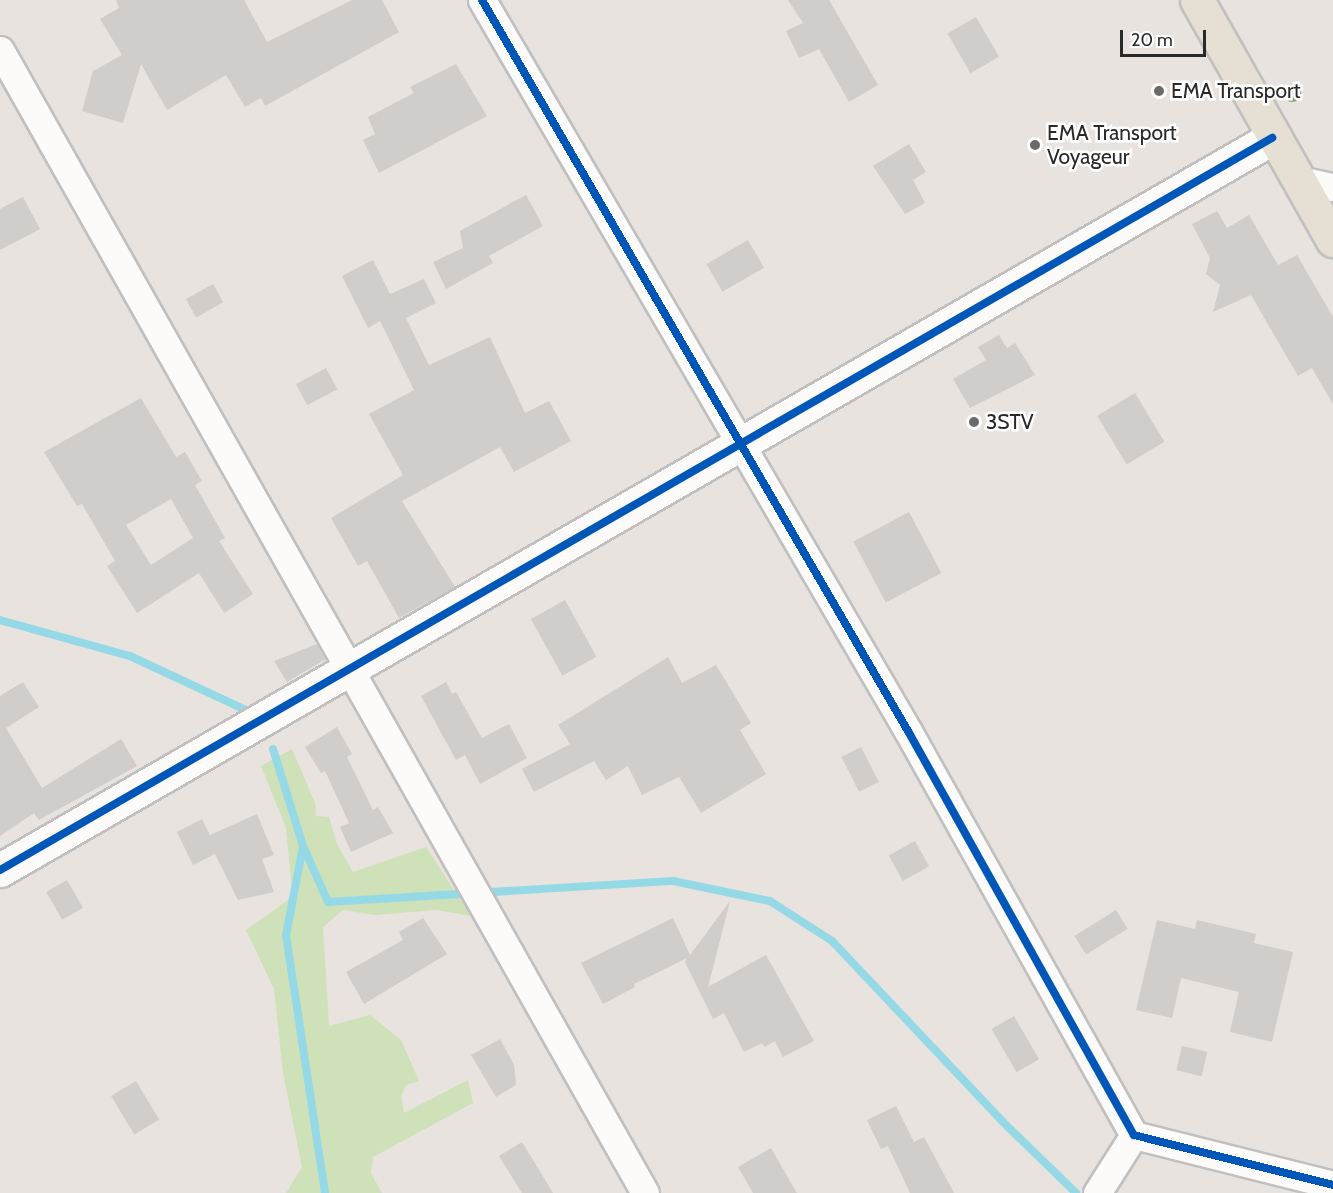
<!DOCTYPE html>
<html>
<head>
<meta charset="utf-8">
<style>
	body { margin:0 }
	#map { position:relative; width:1333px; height:1193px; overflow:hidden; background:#e8e3de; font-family:Cabin,sans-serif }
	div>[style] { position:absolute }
	.green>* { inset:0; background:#cee1b9 }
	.stream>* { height:8px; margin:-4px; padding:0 4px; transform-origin:4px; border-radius:4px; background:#95d9e6 }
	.building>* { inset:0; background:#d0cdca; transform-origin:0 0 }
	.roads { filter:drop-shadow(2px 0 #c1c0c0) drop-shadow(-2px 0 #c1c0c0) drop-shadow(0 2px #c1c0c0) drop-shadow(0 -2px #c1c0c0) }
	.minor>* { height:27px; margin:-13.5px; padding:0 13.5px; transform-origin:13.5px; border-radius:13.5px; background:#fcfbfa }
	.tertiary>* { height:33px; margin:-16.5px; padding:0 16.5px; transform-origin:16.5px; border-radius:16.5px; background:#fcfbfa }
	.primary>* { height:33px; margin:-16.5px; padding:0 16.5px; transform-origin:16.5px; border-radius:16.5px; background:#e5dfd4 }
	.cycleway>* { height:8px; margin:-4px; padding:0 4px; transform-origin:4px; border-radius:4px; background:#0057b8 }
	.trees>* { width:18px; height:18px; margin:-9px; border-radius:50%; background:#849c74 }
	.dots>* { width:16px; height:16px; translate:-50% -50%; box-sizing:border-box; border:3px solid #fff; border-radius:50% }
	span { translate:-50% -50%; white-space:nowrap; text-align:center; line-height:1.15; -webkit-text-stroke:5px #fff; paint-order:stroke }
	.poi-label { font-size:21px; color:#292929 }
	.left { translate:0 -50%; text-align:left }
	.scale { position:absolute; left:1120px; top:30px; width:86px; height:27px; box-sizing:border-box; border:3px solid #292929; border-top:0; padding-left:8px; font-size:18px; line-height:21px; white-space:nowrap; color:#292929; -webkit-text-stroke:4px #fff; paint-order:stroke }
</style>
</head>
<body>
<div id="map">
	<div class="green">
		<div style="clip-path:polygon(292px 749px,315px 803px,316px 816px,329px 817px,337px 844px,353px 872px,426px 847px,471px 916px,436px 910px,375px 915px,343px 910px,323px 927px,329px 1026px,370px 1015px,401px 1040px,419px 1081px,406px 1085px,401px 1096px,404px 1113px,468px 1080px,473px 1103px,373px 1157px,371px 1173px,382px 1193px,286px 1193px,302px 1167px,283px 1073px,274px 989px,246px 930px,288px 900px,292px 891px,286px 828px,261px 766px)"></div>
	</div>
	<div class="stream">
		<div style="left:0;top:620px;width:135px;rotate:15.5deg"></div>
		<div style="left:130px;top:656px;width:135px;rotate:25deg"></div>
		<div style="left:273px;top:749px;width:102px;rotate:72.8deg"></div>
		<div style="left:303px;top:846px;width:91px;rotate:100.8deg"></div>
		<div style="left:286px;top:935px;width:261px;rotate:81.4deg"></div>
		<div style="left:303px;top:846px;width:61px;rotate:65.9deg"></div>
		<div style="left:328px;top:902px;width:346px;rotate:-3.5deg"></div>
		<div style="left:673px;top:881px;width:99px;rotate:11.7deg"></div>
		<div style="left:770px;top:901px;width:74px;rotate:32.8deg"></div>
		<div style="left:832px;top:941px;width:249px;rotate:46.6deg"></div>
		<div style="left:1003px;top:1122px;width:102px;rotate:44.2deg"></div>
	</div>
	<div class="building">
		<div style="clip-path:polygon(116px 0,244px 0,267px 42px,352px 0,382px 0,399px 32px,265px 106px,261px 98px,245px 107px,226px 75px,167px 110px,141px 64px,123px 123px,82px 111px,93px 71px,122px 55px,100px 19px,119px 8px)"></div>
		<div style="clip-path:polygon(788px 0,829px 0,878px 85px,849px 102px,819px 49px,799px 58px,786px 31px,803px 23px)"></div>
		<div style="left:976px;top:17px;width:46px;height:33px;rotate:60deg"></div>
		<div style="clip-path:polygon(456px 64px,487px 116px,379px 173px,363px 140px,375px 134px,368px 117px,414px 93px,410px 87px)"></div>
		<div style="clip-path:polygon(909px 144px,926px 172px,913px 180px,925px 203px,905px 214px,873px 166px)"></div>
		<div style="clip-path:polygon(526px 195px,543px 226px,489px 256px,493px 263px,446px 289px,433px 262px,463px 248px,460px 231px)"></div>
		<div style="clip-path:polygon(23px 197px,40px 229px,0 250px,0 209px)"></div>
		<div style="clip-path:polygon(1217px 211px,1227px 228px,1249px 215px,1278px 265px,1297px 255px,1333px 317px,1333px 404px,1312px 368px,1298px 376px,1251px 295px,1213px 312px,1220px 285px,1206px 274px,1210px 258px,1192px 224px)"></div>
		<div style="left:748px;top:240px;width:32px;height:48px;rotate:60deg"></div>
		<div style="clip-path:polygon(373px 260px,390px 294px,424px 279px,436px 303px,406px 318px,429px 365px,490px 337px,525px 413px,549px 401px,571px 441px,514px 472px,500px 447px,402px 501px,455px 587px,399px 618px,367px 561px,358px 566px,331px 518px,403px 475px,369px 414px,414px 390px,380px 321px,368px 328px,342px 276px)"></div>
		<div style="left:213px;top:284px;width:21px;height:31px;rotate:61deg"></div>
		<div style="clip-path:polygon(999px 335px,1007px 348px,1015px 343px,1035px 375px,970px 408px,953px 379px,986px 360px,978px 347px)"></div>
		<div style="left:326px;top:368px;width:24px;height:34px;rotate:62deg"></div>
		<div style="left:1135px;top:393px;width:57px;height:44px;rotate:59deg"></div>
		<div style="clip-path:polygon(evenodd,141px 398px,176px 457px,185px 452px,202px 481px,195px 485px,225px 538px,219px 541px,253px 594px,224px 613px,199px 573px,137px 613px,107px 566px,115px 561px,82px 504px,77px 506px,44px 452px,141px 398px,171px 499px,193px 538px,151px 565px,126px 525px,171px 499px)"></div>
		<div style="left:909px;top:512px;width:69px;height:63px;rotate:62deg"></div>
		<div style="left:565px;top:600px;width:65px;height:39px;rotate:61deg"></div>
		<div style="clip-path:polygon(317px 644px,326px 659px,287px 682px,274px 661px)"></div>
		<div style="clip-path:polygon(668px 657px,682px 683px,716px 665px,751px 723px,740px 730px,766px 774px,701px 813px,679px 777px,642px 795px,628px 766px,606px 780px,594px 761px,534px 792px,522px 769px,570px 744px,558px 725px)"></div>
		<div style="clip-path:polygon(23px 682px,39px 707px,6px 728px,42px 788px,121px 739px,137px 766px,39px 820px,34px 813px,0 836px,0 696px)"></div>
		<div style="clip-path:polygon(446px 682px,452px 694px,456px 692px,482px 738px,509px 724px,527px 758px,480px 784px,465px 755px,456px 760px,421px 696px)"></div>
		<div style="clip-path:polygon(337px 727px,352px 754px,347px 757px,373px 810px,378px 807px,393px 833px,351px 852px,340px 827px,349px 823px,325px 771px,321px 773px,305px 747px)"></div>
		<div style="left:861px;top:747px;width:39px;height:22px;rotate:63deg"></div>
		<div style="clip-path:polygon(257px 814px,274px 855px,262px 859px,274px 892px,238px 900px,215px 854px,193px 865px,177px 832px,202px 819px,210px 835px)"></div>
		<div style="left:915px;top:841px;width:29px;height:30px;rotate:61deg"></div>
		<div style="left:67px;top:880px;width:32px;height:24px;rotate:60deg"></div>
		<div style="clip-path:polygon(730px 901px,708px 987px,766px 955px,814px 1041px,783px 1057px,775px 1041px,765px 1047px,762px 1043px,744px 1052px,724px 1013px,713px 1019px,685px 962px,687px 958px,634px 984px,635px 987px,603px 1004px,581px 963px,673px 918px,690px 955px)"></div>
		<div style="left:1116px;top:910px;width:22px;height:49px;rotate:58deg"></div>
		<div style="clip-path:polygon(423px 918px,447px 954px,364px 1004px,346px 972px,403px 940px,399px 932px)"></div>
		<div style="clip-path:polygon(1157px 920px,1195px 929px,1197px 920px,1256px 934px,1254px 943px,1293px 952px,1272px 1042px,1230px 1032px,1239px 992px,1181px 978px,1172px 1018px,1136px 1010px)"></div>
		<div style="left:1014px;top:1016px;width:50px;height:26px;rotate:60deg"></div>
		<div style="clip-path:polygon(500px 1039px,514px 1065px,516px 1085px,496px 1097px,471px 1055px)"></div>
		<div style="left:1182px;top:1046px;width:26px;height:25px;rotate:13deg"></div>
		<div style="left:136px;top:1081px;width:45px;height:29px;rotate:59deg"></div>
		<div style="clip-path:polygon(896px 1106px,914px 1142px,924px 1137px,954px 1193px,910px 1193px,888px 1146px,881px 1149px,867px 1120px)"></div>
		<div style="clip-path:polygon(522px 1142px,553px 1193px,522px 1193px,499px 1156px)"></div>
		<div style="clip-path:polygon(771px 1148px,783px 1169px,797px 1193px,753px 1193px,738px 1167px)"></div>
	</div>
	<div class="roads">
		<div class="minor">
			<div style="left:482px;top:0;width:846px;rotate:59.77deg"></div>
			<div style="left:908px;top:731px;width:463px;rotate:60.8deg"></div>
			<div style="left:1134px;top:1135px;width:205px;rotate:14.1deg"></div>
			<div style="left:0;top:50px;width:1312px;rotate:60.56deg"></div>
			<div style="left:1299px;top:180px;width:35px;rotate:12deg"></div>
			<div style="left:1097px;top:1193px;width:69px;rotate:-57.5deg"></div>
		</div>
		<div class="tertiary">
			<div style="left:0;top:870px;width:1468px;rotate:-29.92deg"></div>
		</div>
		<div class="primary">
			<div style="left:1197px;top:0;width:276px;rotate:60.5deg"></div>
		</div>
	</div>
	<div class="cycleway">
		<div style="left:482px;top:0;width:846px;rotate:59.77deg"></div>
		<div style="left:908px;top:731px;width:463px;rotate:60.8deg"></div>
		<div style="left:1134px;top:1135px;width:205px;rotate:14.1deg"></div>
		<div style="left:0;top:870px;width:1468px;rotate:-29.92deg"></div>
	</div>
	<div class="trees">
		<div style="left:1292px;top:93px"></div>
	</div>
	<div class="dots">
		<div style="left:1159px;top:91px;background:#6c6a68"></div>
		<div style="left:1035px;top:145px;background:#6c6a68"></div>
		<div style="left:974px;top:422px;background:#6c6a68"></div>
	</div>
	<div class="poi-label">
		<span class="left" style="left:1171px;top:91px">EMA Transport</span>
		<span class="left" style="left:1047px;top:145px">EMA Transport<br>Voyageur</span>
		<span class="left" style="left:986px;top:422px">3STV</span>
	</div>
	<div class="scale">20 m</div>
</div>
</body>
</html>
